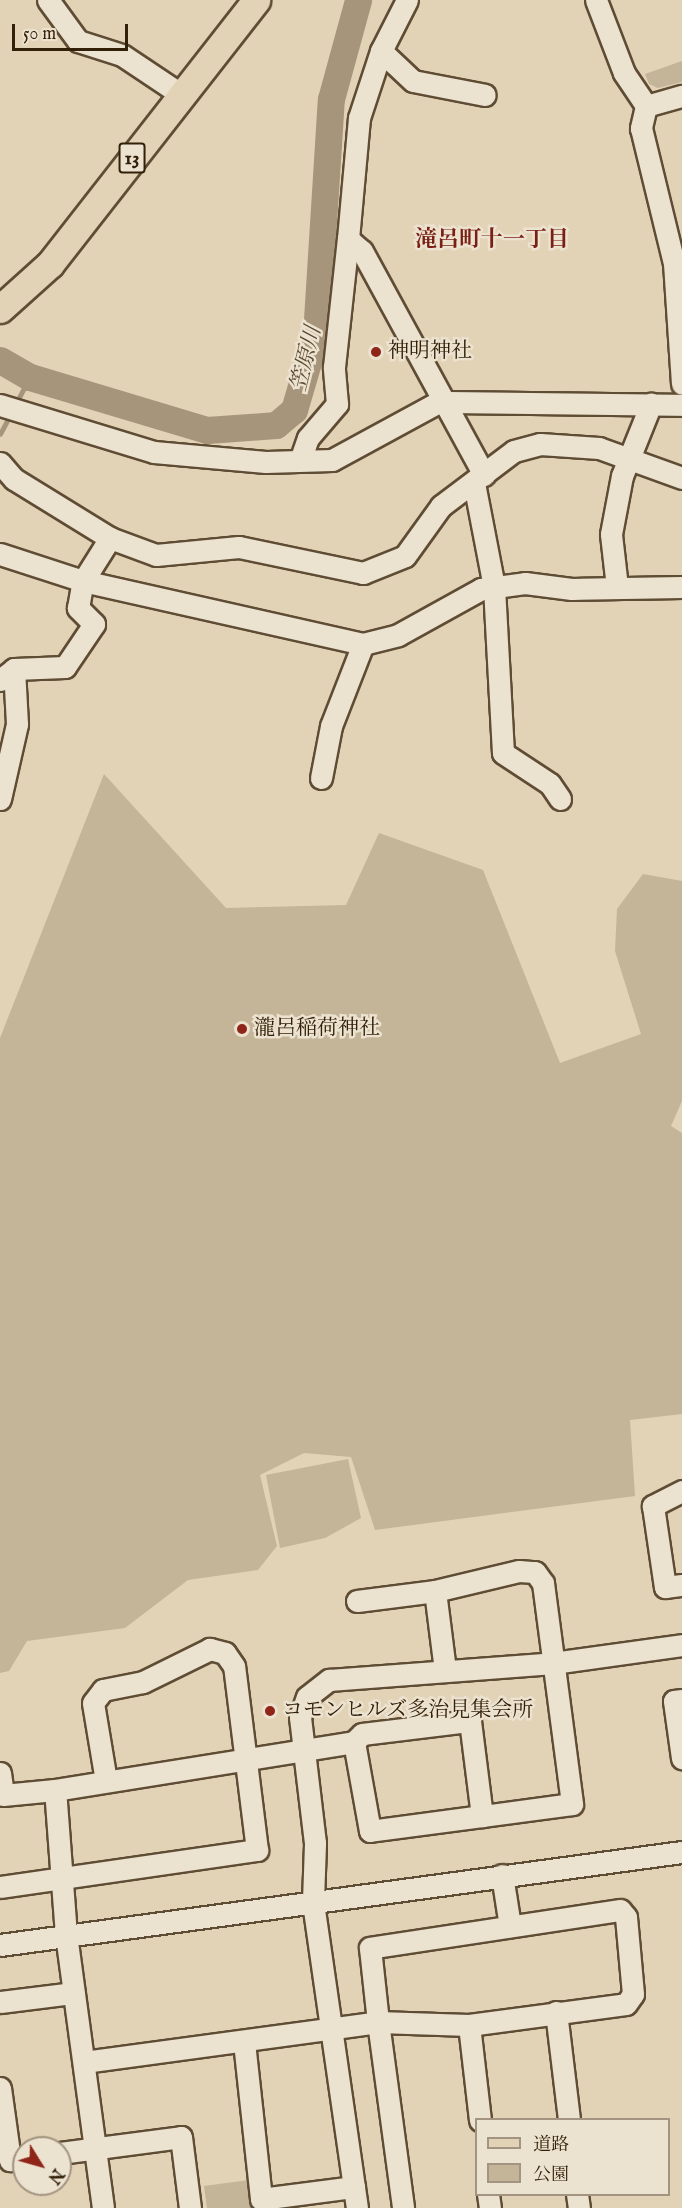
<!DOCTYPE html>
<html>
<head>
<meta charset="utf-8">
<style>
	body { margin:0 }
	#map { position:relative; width:682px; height:2208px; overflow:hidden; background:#e2d2b6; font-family:"IM FELL English","Noto Serif JP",serif }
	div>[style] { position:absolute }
	.green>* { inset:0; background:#c4b498 }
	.stream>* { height:4.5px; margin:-2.25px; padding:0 2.25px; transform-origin:2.25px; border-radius:2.25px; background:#a6957b }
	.river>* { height:27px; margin:-13.5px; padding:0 13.5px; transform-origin:13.5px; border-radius:13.5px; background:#a6957b }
	.roads { filter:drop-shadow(2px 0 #5f4c34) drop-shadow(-2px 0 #5f4c34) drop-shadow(0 2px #5f4c34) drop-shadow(0 -2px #5f4c34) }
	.minor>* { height:21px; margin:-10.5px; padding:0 10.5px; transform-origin:10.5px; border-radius:10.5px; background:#ece2d0 }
	.major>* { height:27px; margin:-13.5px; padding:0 13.5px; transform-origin:13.5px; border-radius:13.5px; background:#e2d2b6 }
	.dots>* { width:16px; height:16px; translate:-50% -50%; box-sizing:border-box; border:3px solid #ece2d0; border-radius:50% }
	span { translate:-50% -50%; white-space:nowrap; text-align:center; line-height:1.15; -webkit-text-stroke:5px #ece2d0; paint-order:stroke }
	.shield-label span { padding:2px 4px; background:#ece2d0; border:2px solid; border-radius:4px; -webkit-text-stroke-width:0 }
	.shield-label { font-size:20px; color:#332008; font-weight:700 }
	.poi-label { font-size:21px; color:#332008 }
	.left { translate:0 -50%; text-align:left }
	.neighbourhood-label { font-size:22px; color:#7a1f14; font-weight:700 }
	.water-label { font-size:22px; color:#5b4930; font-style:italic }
	.legend { position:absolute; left:475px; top:2118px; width:195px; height:78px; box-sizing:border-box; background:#ece2d0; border:2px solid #a29480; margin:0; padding:8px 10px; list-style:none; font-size:18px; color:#332008 }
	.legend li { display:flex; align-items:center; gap:12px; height:30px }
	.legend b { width:30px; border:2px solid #a29480 }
	.north { position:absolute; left:12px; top:2136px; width:60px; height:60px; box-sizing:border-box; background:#ece2d0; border:2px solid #a29480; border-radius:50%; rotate:127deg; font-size:16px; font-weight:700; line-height:24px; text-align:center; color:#332008 }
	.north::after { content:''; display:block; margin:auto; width:21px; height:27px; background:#8f2418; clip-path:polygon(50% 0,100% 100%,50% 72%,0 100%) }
	.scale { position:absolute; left:12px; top:24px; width:116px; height:27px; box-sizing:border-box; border:3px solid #332008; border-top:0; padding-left:8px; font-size:18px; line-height:21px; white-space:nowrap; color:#332008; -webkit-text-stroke:4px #ece2d0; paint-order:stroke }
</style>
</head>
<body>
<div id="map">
	<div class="green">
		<div style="clip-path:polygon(682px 61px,682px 82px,658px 88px,649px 84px,645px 74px)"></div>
		<div style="clip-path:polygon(104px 774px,226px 908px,346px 905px,379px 833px,483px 870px,560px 1063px,641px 1034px,615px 951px,617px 909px,643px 874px,682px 881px,682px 1101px,671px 1126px,682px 1133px,682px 1414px,630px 1420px,635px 1496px,375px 1530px,351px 1457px,304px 1453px,260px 1475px,277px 1546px,258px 1570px,188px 1580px,125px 1628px,27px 1641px,9px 1671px,0 1673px,0 1038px)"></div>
		<div style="clip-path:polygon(348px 1459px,361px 1518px,325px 1538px,280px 1548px,266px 1475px)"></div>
		<div style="clip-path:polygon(249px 2180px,252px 2208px,207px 2208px,204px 2186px)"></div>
	</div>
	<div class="stream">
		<div style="left:15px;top:405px;width:32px;rotate:-62deg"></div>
		<div style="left:0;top:434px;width:21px;rotate:-62deg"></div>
	</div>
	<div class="river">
		<div style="left:0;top:360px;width:34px;rotate:30deg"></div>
		<div style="left:30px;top:377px;width:185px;rotate:16.7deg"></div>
		<div style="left:207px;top:430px;width:69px;rotate:-4.1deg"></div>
		<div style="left:276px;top:425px;width:23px;rotate:-40deg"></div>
		<div style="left:294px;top:410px;width:78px;rotate:-73.7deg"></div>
		<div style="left:316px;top:335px;width:236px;rotate:-86.4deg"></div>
		<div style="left:331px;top:99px;width:103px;rotate:-74.7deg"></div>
	</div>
	<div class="roads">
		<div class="minor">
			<div style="left:48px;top:0;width:51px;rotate:53.8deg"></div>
			<div style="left:78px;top:41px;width:46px;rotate:17.7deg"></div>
			<div style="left:122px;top:55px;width:72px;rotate:33.7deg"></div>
			<div style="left:407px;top:0;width:57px;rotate:117deg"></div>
			<div style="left:381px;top:51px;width:71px;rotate:108.2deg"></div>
			<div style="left:359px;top:118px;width:121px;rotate:95.2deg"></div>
			<div style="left:348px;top:239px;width:18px;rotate:41deg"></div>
			<div style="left:362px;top:251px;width:255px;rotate:61.4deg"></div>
			<div style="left:596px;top:0;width:78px;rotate:69deg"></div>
			<div style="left:624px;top:73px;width:40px;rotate:56deg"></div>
			<div style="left:646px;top:106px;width:23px;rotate:103deg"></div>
			<div style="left:641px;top:128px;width:139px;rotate:76.3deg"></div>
			<div style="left:674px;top:263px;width:121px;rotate:86.2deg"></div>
			<div style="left:381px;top:51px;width:44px;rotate:43.2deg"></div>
			<div style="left:413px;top:81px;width:73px;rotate:11deg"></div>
			<div style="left:646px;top:106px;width:37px;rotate:-16deg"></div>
			<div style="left:0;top:405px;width:161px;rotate:17deg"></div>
			<div style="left:154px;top:452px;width:112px;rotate:5.1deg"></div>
			<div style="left:266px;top:462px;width:66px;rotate:-1.7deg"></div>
			<div style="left:332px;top:460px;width:122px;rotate:-28.5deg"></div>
			<div style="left:439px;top:402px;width:243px;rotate:0.7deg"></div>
			<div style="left:301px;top:458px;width:21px;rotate:-71deg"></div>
			<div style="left:308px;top:438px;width:45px;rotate:-49.5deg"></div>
			<div style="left:337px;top:404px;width:37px;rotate:-95deg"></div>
			<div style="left:334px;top:367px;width:129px;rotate:-83.8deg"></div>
			<div style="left:0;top:463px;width:21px;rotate:49deg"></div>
			<div style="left:14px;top:479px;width:113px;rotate:31.6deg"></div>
			<div style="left:110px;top:538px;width:49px;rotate:20.3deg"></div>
			<div style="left:156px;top:555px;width:83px;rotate:-5.5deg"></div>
			<div style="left:239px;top:547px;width:127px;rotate:11.8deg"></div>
			<div style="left:363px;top:573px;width:45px;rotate:-22deg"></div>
			<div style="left:405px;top:556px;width:62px;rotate:-54.2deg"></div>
			<div style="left:441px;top:506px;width:91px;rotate:-37deg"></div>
			<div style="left:514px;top:451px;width:27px;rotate:-15deg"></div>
			<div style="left:540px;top:444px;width:59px;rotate:3.9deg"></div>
			<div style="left:599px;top:448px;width:88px;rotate:19.9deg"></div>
			<div style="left:474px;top:483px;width:106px;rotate:79.1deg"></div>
			<div style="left:494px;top:587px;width:166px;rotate:86.9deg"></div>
			<div style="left:503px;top:753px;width:56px;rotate:33.4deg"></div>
			<div style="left:550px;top:784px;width:18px;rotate:56deg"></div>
			<div style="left:0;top:554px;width:87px;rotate:18deg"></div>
			<div style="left:83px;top:581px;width:287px;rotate:12.7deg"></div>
			<div style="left:363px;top:644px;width:36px;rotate:-14deg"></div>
			<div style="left:398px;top:635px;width:95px;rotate:-29deg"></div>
			<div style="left:481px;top:589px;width:44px;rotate:-7.8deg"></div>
			<div style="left:525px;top:583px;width:47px;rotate:7.3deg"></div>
			<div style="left:572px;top:589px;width:110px;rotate:-1deg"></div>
			<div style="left:617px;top:587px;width:53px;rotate:-96.5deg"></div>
			<div style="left:611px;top:534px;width:59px;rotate:-79.3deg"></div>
			<div style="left:622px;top:476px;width:78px;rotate:-68.1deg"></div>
			<div style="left:0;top:680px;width:18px;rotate:-38deg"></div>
			<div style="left:14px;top:669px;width:51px;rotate:-2.2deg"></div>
			<div style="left:65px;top:667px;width:52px;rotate:-56deg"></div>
			<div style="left:94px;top:624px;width:23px;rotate:-135deg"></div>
			<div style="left:78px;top:608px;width:27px;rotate:-80deg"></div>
			<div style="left:83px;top:581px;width:51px;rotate:-57.9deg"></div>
			<div style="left:321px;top:778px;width:53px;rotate:-79.1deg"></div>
			<div style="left:331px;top:726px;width:88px;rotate:-68.7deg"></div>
			<div style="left:0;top:799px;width:77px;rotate:-77.2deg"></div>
			<div style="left:17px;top:724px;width:55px;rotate:-93.1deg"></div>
			<div style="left:682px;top:1491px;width:33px;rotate:153deg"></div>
			<div style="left:653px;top:1506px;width:82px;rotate:81.6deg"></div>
			<div style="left:665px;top:1587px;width:17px;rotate:-7deg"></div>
			<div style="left:435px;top:1591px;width:80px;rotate:82.8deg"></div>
			<div style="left:357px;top:1601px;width:79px;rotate:-7.3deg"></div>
			<div style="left:435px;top:1591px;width:86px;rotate:-13.4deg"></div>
			<div style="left:519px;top:1571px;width:16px;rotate:4deg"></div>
			<div style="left:535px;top:1572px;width:14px;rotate:54deg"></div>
			<div style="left:543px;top:1583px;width:223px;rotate:82.5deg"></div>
			<div style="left:572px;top:1804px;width:91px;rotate:172.4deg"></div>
			<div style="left:482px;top:1816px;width:113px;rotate:172.4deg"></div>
			<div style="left:370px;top:1831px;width:90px;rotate:-100.2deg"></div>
			<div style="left:354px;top:1742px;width:11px;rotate:-45deg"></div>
			<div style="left:362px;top:1734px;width:109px;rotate:-6.9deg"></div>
			<div style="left:470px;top:1721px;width:96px;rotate:82.8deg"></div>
			<div style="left:682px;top:1700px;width:8px;rotate:173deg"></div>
			<div style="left:674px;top:1701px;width:58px;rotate:82deg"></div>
			<div style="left:0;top:1773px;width:22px;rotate:82deg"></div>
			<div style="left:3px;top:1795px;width:52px;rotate:-5.5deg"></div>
			<div style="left:502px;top:1875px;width:52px;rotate:81.1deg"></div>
			<div style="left:0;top:1887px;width:260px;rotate:-8.2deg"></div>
			<div style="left:257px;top:1850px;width:185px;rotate:-97.1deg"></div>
			<div style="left:234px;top:1666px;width:16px;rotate:-125deg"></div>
			<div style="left:225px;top:1653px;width:16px;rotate:-165deg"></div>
			<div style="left:210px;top:1649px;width:75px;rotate:153.8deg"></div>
			<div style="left:143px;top:1682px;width:41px;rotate:168.7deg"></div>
			<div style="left:103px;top:1690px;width:16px;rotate:128deg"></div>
			<div style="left:93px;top:1703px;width:79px;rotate:80.5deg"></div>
			<div style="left:0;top:1945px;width:688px;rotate:-7.77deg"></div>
			<div style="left:0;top:2002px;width:74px;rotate:-7deg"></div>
			<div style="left:556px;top:2012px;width:109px;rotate:83.1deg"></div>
			<div style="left:469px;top:2025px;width:96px;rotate:83.4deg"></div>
			<div style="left:244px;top:2042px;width:158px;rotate:83.8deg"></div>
			<div style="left:261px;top:2199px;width:94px;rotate:-7.4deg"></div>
			<div style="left:84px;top:2062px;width:297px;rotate:-7.7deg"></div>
			<div style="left:378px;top:2022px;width:91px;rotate:1.9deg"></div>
			<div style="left:469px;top:2025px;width:158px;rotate:-7.6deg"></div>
			<div style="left:626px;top:2004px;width:12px;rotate:-55deg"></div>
			<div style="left:633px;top:1994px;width:77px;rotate:-95.2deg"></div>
			<div style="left:626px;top:1917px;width:9px;rotate:-131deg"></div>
			<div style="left:620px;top:1910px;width:253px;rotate:171.4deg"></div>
			<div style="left:370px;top:1948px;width:74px;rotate:83.8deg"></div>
			<div style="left:378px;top:2022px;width:188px;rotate:82.3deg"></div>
			<div style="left:0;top:2088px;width:73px;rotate:82.1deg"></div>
			<div style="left:10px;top:2160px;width:14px;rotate:-8deg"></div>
			<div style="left:60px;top:2153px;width:122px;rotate:-7.5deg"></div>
			<div style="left:181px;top:2137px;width:72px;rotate:82.8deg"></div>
			<div style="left:488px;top:2194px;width:14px;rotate:82deg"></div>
			<div style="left:577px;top:2194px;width:14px;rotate:82deg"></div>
			<div style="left:103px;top:2208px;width:275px;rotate:-97.7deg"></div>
			<div style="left:66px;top:1935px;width:145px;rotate:-94.3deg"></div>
			<div style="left:55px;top:1790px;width:303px;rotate:-9.1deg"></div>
			<div style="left:357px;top:2208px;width:310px;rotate:-98.2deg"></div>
			<div style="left:313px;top:1901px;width:58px;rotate:-88deg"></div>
			<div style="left:315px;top:1843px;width:127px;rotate:-96.8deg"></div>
			<div style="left:300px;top:1717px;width:21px;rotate:-71deg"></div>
			<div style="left:307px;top:1697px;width:28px;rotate:-38deg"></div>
			<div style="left:329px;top:1680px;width:225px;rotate:-4.3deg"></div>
			<div style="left:553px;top:1663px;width:130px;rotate:-7.9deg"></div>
		</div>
		<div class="major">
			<div style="left:0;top:309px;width:67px;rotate:-42deg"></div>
			<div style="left:50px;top:264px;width:335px;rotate:-52deg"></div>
		</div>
	</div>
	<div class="dots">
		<div style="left:376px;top:352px;background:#8f2418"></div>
		<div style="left:242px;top:1029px;background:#8f2418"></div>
		<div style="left:270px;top:1711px;background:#8f2418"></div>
	</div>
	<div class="shield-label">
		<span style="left:132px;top:158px">13</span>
	</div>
	<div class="poi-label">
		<span class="left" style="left:388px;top:352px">神明神社</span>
		<span class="left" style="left:254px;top:1029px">瀧呂稲荷神社</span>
		<span class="left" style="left:282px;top:1711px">コモンヒルズ多治見集会所</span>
	</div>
	<div class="neighbourhood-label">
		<span style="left:492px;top:241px">滝呂町十一丁目</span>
	</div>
	<div class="water-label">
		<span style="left:307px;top:359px;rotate:-76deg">笠原川</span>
	</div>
	<ul class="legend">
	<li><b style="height:8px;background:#e2d2b6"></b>道路</li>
	<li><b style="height:16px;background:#c4b498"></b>公園</li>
	</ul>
	<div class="north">N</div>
	<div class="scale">50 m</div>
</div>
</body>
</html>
